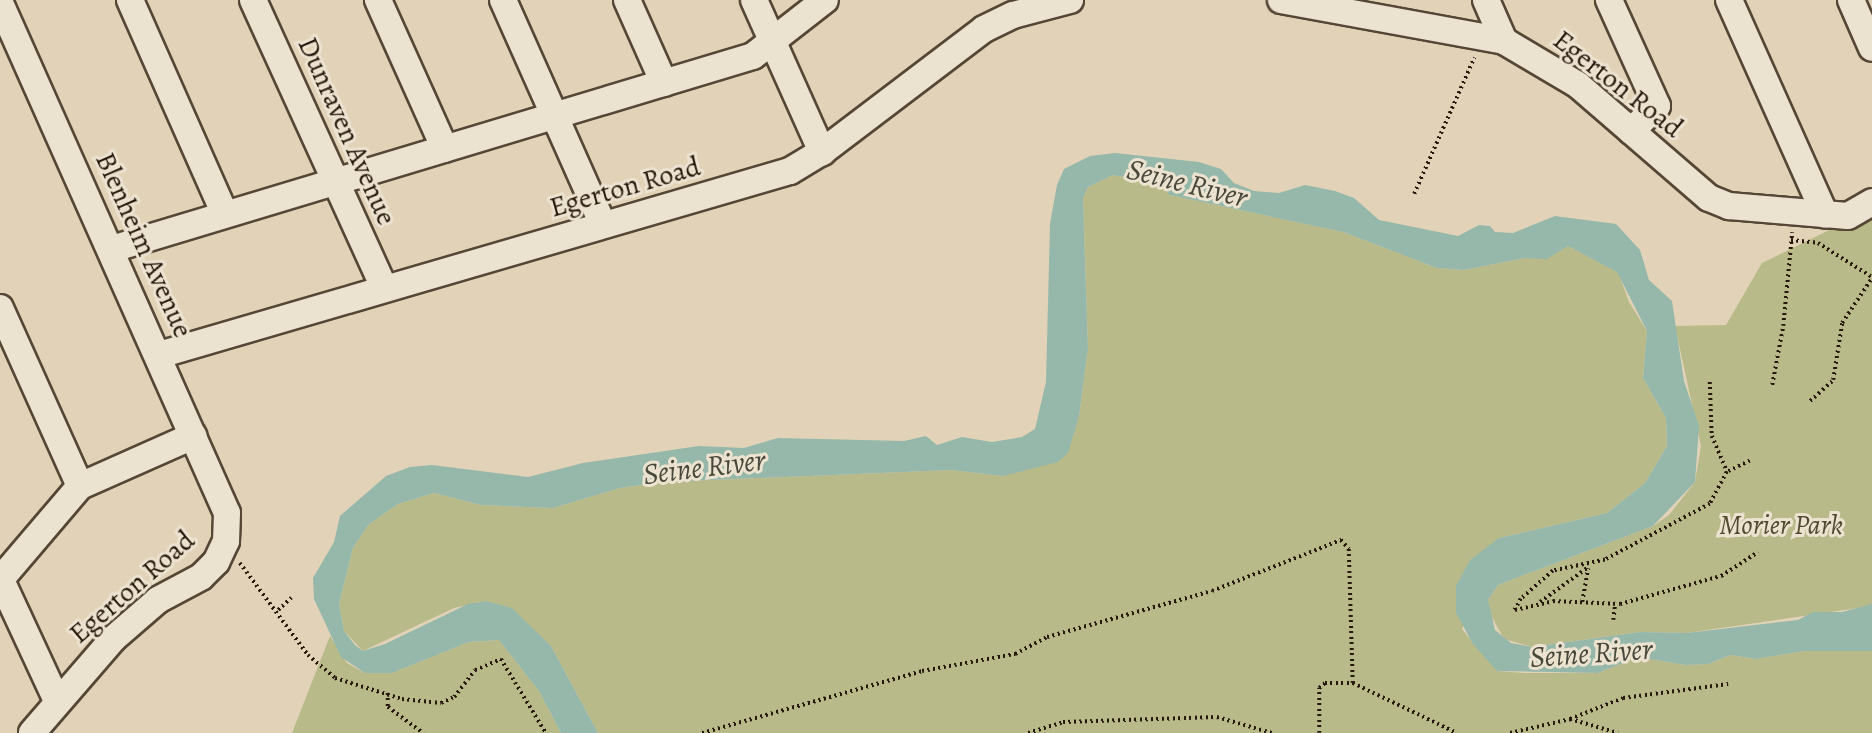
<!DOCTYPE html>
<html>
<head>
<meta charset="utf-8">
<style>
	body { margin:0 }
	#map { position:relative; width:1872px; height:733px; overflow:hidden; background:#e2d2b7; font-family:Alegreya,serif }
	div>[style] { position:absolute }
	.green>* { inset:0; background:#b9ba8a }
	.water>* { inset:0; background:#95b8aa }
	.path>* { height:3.5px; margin-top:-1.75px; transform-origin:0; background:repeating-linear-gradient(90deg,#26180a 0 2px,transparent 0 5.5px) }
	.roads { filter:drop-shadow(2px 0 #554635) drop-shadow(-2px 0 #554635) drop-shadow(0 2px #554635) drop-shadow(0 -2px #554635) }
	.minor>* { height:26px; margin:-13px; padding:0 13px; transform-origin:13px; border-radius:13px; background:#ece2d0 }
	span { translate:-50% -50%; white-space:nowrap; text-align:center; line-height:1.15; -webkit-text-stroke:6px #ece2d0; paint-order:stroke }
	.street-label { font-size:28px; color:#26180a }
	.park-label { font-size:28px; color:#524930; font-style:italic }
	.water-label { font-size:30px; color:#47483a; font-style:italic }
</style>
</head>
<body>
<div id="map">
	<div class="green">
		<div style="clip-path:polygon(1113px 175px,1159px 184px,1171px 195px,1343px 232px,1437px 268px,1464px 270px,1525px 258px,1547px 258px,1568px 246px,1618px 272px,1629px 302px,1647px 331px,1643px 378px,1666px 418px,1667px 446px,1645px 483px,1607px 513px,1499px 538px,1462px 629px,1497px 671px,1524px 673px,1598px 673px,1638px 657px,1685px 665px,1708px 664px,1731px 655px,1755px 659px,1804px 651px,1872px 651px,1872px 733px,598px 733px,551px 646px,486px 601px,454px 608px,363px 651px,344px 631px,339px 604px,353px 548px,368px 525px,398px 504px,434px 493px,481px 505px,553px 508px,620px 488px,663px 482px,951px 470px,1003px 476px,1079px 416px,1088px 347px,1083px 198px,1088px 187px)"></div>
		<div style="clip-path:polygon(1872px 209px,1872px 606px,1687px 633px,1640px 632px,1532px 647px,1504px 639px,1489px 612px,1488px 600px,1498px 585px,1653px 526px,1669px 515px,1695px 482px,1701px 446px,1675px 326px,1726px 325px,1762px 263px)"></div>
		<div style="clip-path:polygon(330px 636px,347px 663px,365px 673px,392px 673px,469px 642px,499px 640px,539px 691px,561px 733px,292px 733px)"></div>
	</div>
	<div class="water">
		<div style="clip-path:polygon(1115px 153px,1199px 162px,1221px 169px,1234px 183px,1254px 191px,1279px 193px,1305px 185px,1335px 191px,1354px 198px,1379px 220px,1458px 236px,1479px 225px,1490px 226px,1495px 232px,1513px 233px,1555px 216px,1616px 224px,1640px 250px,1649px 280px,1672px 301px,1684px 381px,1699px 426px,1695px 482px,1653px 526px,1498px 585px,1488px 600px,1495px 630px,1511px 643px,1532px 647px,1640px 632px,1687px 633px,1798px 620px,1813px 612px,1842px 612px,1872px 604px,1872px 651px,1804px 651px,1755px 659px,1731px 655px,1708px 664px,1685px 665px,1638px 657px,1598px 673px,1497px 671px,1473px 644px,1456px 613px,1456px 586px,1470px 560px,1499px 538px,1607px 513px,1645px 483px,1667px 446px,1666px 418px,1643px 378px,1647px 331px,1617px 272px,1568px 246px,1547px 259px,1525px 258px,1464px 270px,1437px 268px,1343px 232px,1170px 195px,1159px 184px,1113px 175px,1088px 187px,1083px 198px,1088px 348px,1079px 416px,1068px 453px,1058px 462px,1003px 476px,951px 470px,663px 482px,620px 488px,553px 508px,481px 505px,434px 493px,398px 504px,368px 525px,353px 548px,339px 604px,344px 631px,355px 645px,363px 651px,385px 644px,468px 604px,486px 601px,512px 608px,551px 646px,598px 733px,561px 733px,539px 691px,499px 640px,469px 642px,392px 673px,365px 673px,341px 657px,314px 599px,313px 578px,334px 542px,340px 516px,386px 476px,410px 467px,432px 465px,528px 477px,583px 463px,699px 446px,744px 448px,778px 438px,904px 441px,926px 436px,937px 445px,962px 437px,992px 442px,1022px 437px,1035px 429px,1046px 382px,1050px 224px,1057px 185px,1064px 169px,1090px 156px)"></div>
	</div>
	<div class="path">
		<div style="left:1414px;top:194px;width:149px;rotate:-66.2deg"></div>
		<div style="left:1791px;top:240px;width:27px;rotate:6deg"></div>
		<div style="left:1818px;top:243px;width:64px;rotate:32.2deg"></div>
		<div style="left:1710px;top:382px;width:54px;rotate:87.9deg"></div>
		<div style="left:1712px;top:436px;width:39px;rotate:67deg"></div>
		<div style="left:1772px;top:385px;width:60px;rotate:-79.4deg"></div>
		<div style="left:1783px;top:326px;width:94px;rotate:-84.5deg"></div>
		<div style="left:1810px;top:401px;width:31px;rotate:-42deg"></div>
		<div style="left:1833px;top:380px;width:58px;rotate:-81deg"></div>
		<div style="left:1842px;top:323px;width:54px;rotate:-56.3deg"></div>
		<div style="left:1750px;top:461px;width:25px;rotate:154deg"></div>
		<div style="left:1727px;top:472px;width:36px;rotate:118deg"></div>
		<div style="left:1710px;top:504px;width:119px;rotate:151.9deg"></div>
		<div style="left:1605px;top:560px;width:53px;rotate:168.1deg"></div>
		<div style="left:1553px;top:571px;width:43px;rotate:138.8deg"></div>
		<div style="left:1521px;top:599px;width:13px;rotate:119deg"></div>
		<div style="left:1515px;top:610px;width:39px;rotate:-13deg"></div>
		<div style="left:1553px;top:601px;width:67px;rotate:2.6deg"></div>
		<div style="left:1620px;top:604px;width:105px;rotate:-15.5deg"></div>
		<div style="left:1721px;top:576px;width:44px;rotate:-33deg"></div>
		<div style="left:240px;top:563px;width:114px;rotate:53.5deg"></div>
		<div style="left:308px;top:655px;width:35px;rotate:40deg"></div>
		<div style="left:335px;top:678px;width:70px;rotate:17.4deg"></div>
		<div style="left:402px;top:699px;width:39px;rotate:6deg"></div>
		<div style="left:441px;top:703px;width:14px;rotate:-25deg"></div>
		<div style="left:454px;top:697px;width:34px;rotate:-52deg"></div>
		<div style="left:475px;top:670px;width:28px;rotate:-23deg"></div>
		<div style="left:501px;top:659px;width:87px;rotate:58.7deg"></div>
		<div style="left:1540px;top:602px;width:58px;rotate:-35.9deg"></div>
		<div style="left:1582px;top:602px;width:34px;rotate:-80deg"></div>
		<div style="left:278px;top:610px;width:18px;rotate:-43deg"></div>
		<div style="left:1613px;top:620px;width:16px;rotate:-83deg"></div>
		<div style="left:388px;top:693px;width:14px;rotate:90deg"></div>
		<div style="left:388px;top:707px;width:44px;rotate:36.6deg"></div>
		<div style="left:1570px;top:719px;width:57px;rotate:-21.6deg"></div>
		<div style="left:1623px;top:698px;width:106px;rotate:-7.6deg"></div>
		<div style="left:702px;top:733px;width:229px;rotate:-15.7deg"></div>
		<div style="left:922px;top:671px;width:95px;rotate:-10.4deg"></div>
		<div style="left:1015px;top:654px;width:36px;rotate:-28deg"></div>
		<div style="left:1047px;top:637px;width:171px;rotate:-15.6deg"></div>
		<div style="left:1212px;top:591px;width:139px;rotate:-21.6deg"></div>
		<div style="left:1341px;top:540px;width:12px;rotate:48deg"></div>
		<div style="left:1349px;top:549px;width:134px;rotate:88.3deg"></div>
		<div style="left:1353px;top:683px;width:115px;rotate:25.7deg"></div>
		<div style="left:1028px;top:733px;width:37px;rotate:-17deg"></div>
		<div style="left:1063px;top:722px;width:154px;rotate:-1.9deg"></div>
		<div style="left:1217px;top:717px;width:57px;rotate:16.2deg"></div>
		<div style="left:1319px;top:733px;width:45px;rotate:-90deg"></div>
		<div style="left:1319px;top:688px;width:8px;rotate:-40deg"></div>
		<div style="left:1325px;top:683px;width:28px"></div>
		<div style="left:1510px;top:733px;width:62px;rotate:-13.1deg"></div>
		<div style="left:1570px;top:719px;width:50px;rotate:16.3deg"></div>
	</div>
	<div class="roads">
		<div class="minor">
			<div style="left:130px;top:0;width:234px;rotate:66.1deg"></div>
			<div style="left:253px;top:0;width:316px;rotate:65.5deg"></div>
			<div style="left:378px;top:0;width:163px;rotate:65.8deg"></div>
			<div style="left:503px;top:0;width:246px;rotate:66deg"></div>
			<div style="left:627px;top:0;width:91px;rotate:66deg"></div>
			<div style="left:754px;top:0;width:167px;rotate:65.9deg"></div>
			<div style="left:1281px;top:0;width:227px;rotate:10.4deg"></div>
			<div style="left:1504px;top:41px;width:86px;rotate:30.7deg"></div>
			<div style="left:1578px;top:85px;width:173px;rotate:40.8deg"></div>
			<div style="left:1709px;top:198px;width:22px;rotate:22deg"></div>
			<div style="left:1729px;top:206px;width:119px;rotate:4.8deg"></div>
			<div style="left:1848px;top:216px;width:28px;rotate:-30deg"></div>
			<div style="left:1486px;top:0;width:45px;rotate:66.3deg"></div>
			<div style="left:1609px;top:0;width:116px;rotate:65.6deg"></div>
			<div style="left:1657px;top:106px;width:36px;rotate:136deg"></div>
			<div style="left:1729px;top:0;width:235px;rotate:65.9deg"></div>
			<div style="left:1851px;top:0;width:52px;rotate:66.4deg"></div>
			<div style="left:0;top:3px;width:558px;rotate:66.01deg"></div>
			<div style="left:227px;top:513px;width:28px;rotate:92deg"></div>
			<div style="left:226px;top:541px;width:23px;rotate:115deg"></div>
			<div style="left:216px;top:562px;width:21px;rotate:135deg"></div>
			<div style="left:201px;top:577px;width:49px;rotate:151.9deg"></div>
			<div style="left:158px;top:600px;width:60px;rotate:139.1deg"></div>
			<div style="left:113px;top:639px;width:124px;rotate:130.8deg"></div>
			<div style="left:112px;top:249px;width:669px;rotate:-16.76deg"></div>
			<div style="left:753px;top:56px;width:91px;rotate:-37.9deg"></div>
			<div style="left:0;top:308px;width:195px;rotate:65.8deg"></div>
			<div style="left:159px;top:355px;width:657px;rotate:-16.26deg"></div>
			<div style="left:790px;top:171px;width:37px;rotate:-31deg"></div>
			<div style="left:822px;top:152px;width:203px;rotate:-37.2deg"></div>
			<div style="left:984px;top:29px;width:32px;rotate:-26deg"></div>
			<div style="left:1013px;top:15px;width:59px;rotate:-14.7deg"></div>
			<div style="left:0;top:578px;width:136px;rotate:65.1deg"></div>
			<div style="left:0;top:580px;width:123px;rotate:-49.6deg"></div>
			<div style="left:80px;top:486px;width:124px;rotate:-23.9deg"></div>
		</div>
	</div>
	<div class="street-label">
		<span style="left:1618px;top:84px;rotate:38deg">Egerton Road</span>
		<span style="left:347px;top:131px;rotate:66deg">Dunraven Avenue</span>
		<span style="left:625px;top:187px;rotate:-16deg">Egerton Road</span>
		<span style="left:144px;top:245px;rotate:66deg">Blenheim Avenue</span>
		<span style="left:132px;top:587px;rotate:-41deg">Egerton Road</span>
	</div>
	<div class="park-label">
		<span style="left:1781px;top:525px">Morier Park</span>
	</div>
	<div class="water-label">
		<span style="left:1187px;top:183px;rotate:14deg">Seine River</span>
		<span style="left:704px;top:467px;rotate:-7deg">Seine River</span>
		<span style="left:1591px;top:653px;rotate:-4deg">Seine River</span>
	</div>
</div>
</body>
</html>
